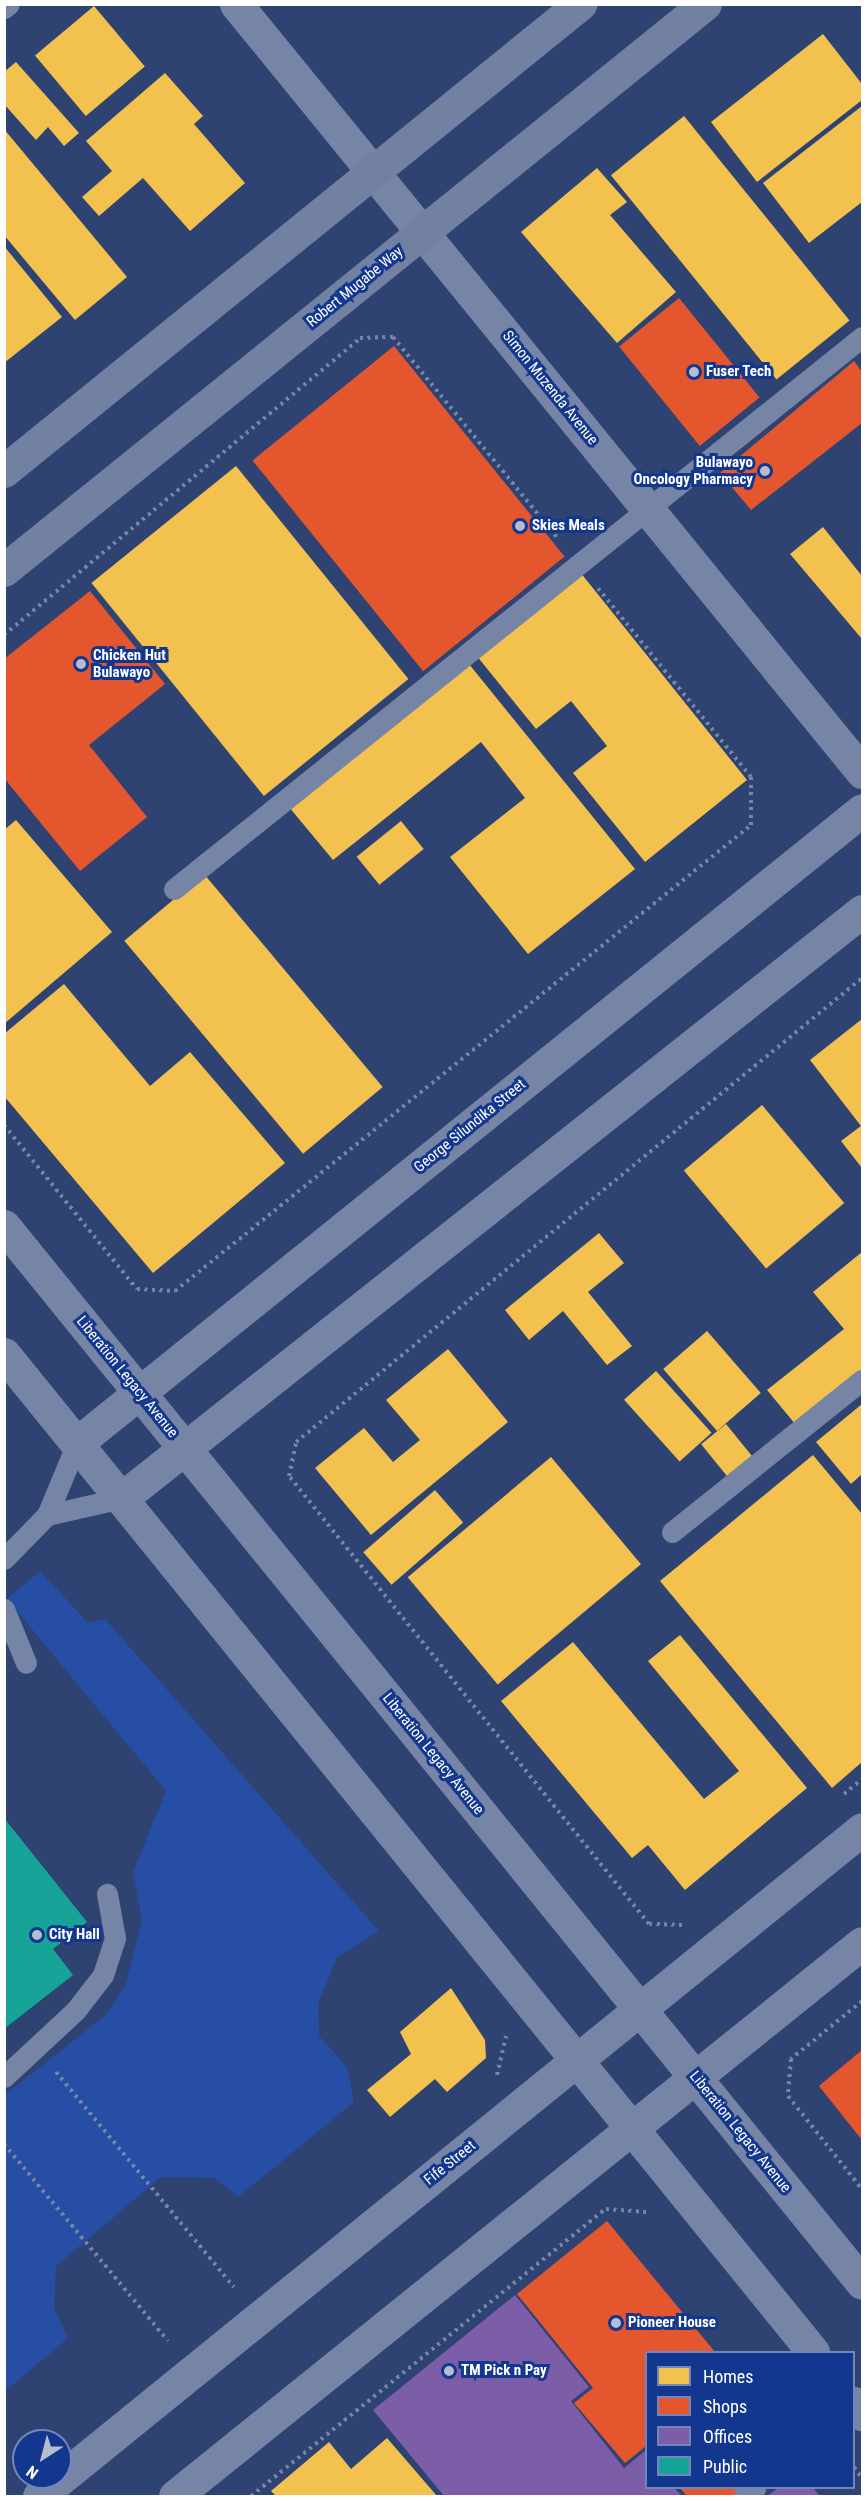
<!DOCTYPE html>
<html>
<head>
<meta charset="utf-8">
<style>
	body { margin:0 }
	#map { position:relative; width:867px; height:2501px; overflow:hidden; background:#2f4372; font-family:"Roboto Condensed",sans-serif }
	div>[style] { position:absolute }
	.green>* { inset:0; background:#264ea5 }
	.homes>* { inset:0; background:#f2c14e; transform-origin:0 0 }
	.shops>* { inset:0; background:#e4572e; transform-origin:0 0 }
	.offices>* { inset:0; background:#7b5ea7 }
	.public>* { inset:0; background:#17a398 }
	.path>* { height:4px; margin-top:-2px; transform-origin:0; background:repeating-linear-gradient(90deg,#7684a6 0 3px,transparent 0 7.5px) }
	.service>* { height:21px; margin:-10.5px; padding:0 10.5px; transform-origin:10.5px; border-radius:10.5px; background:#7684a6 }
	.minor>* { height:33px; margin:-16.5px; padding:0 16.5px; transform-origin:16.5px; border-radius:16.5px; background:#7684a6 }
	.tertiary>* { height:33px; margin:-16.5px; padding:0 16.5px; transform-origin:16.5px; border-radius:16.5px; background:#7684a6 }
	.secondary>* { height:33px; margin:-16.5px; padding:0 16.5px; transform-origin:16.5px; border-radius:16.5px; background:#7280a2 }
	.dots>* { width:16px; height:16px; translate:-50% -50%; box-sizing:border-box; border:3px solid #13378e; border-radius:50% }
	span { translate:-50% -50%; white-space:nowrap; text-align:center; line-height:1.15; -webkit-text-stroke:6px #13378e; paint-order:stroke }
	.street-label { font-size:15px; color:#fff }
	.poi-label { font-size:15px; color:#fff; font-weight:700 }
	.left { translate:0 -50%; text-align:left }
	.right { translate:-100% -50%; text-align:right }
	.frame { position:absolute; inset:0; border:6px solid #fff; pointer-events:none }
	.legend { position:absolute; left:645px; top:2351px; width:210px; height:138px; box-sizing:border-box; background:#13378e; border:2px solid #7187bb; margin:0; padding:8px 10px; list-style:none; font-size:18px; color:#fff }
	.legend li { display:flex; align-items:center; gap:12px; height:30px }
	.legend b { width:30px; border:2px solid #7187bb }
	.north { position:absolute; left:12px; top:2429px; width:60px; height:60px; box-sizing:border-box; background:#13378e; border:2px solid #7187bb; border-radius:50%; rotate:216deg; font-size:16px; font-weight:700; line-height:24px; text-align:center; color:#fff }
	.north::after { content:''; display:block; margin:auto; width:21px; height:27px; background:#b6bdce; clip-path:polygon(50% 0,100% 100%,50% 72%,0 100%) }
</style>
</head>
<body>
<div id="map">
	<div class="green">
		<div style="clip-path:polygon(40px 1571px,88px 1623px,105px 1619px,379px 1931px,337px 1957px,318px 2004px,319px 2036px,347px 2067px,354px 2102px,238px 2197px,215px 2178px,161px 2177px,56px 2266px,54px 2308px,68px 2338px,5px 2391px,5px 2095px,107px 2014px,126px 1984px,142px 1920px,133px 1873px,166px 1791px,7px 1599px)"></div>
	</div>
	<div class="homes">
		<div style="left:94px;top:6px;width:79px;height:77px;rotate:50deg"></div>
		<div style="clip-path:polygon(823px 34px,862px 84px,862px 100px,757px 182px,711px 122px)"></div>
		<div style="clip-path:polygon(16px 62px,79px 133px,64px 146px,48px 127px,36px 140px,4px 104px,4px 72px)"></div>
		<div style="clip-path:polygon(165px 73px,203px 116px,194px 124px,245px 183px,190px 231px,143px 178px,99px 216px,82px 197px,112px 171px,86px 141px)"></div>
		<div style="clip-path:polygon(862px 106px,862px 202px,809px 243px,763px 183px)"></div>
		<div style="left:684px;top:116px;width:263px;height:94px;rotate:51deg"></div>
		<div style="clip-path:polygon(4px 129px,127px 277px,75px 320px,4px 235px)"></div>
		<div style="clip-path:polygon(597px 168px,627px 202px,610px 215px,676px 292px,617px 343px,521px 232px)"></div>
		<div style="clip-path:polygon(4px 246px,62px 317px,4px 363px)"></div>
		<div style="left:236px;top:466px;width:274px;height:186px;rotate:51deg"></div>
		<div style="clip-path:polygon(823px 527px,862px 576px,862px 639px,790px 554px)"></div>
		<div style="clip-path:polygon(580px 572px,747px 780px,645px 862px,573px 773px,607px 746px,571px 701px,536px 729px,476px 655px)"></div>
		<div style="clip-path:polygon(469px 664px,635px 869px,528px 954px,450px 857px,525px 798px,481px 742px,333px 860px,289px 807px)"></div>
		<div style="clip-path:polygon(16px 820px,112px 932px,4px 1024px,4px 830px)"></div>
		<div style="left:401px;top:821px;width:36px;height:57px;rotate:51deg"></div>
		<div style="left:204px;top:874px;width:278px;height:104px;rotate:50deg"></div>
		<div style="clip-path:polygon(64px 984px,150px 1086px,190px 1052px,285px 1163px,153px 1273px,4px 1096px,4px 1034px)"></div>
		<div style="clip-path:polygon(862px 1019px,862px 1168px,841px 1141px,861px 1126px,810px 1060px)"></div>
		<div style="left:762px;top:1105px;width:128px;height:102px;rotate:50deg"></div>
		<div style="clip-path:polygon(599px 1233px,624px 1263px,588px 1292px,632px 1346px,607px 1365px,563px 1311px,529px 1340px,505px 1310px)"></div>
		<div style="clip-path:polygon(862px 1252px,862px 1372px,796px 1425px,767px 1390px,844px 1329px,813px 1292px)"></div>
		<div style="left:707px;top:1331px;width:82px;height:58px;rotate:49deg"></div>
		<div style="clip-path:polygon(448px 1349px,508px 1422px,371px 1535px,315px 1468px,364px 1428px,393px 1462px,420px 1440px,386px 1400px)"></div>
		<div style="left:656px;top:1371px;width:83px;height:43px;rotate:48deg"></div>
		<div style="clip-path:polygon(862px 1404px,862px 1474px,851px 1484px,816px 1442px)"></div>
		<div style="left:726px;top:1424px;width:41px;height:32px;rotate:51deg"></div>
		<div style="clip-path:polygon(813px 1455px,862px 1514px,862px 1762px,832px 1788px,660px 1581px)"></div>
		<div style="left:551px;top:1457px;width:140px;height:187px;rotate:50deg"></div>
		<div style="left:435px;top:1490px;width:43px;height:95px;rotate:49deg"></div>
		<div style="clip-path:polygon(680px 1635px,807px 1788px,685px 1890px,648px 1845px,632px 1858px,501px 1701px,573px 1642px,704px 1799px,739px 1771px,648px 1661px)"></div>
		<div style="clip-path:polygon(451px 1988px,485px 2040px,486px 2058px,447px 2092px,435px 2079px,390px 2117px,367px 2090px,411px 2054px,400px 2032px)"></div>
		<div style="clip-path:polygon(387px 2438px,437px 2496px,276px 2496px,271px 2491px,329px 2442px,351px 2469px)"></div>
	</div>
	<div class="shops">
		<div style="left:679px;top:298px;width:128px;height:77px;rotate:51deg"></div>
		<div style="left:394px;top:346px;width:271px;height:182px;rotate:51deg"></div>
		<div style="clip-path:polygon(854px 361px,862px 372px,862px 423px,751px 510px,720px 473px)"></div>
		<div style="clip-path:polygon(90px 591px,165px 684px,89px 745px,147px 817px,80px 871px,4px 778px,4px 659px)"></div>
		<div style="clip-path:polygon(862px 2050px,862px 2140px,819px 2086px)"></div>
		<div style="clip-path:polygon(607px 2221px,715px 2352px,646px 2352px,646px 2446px,625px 2463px,574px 2403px,593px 2388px,517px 2294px)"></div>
		<div style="clip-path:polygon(680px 2488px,747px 2488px,735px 2496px,687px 2496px)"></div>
	</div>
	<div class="offices">
		<div style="clip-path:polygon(515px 2295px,589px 2387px,571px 2401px,624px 2468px,645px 2451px,646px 2488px,674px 2488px,682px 2496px,444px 2496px,373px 2410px)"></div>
		<div style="clip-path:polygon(778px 2488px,813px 2488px,820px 2496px,767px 2496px)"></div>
	</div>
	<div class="public">
		<div style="clip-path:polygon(4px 1818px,87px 1922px,53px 1949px,73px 1975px,4px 2029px)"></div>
	</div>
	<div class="path">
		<div style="left:4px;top:635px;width:464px;rotate:-39.8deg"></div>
		<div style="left:360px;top:338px;width:33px;rotate:-2deg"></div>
		<div style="left:393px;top:337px;width:262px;rotate:50.7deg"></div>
		<div style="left:4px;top:1125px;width:211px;rotate:51deg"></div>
		<div style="left:137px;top:1289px;width:38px;rotate:3deg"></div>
		<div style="left:175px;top:1291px;width:741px;rotate:-38.97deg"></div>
		<div style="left:751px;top:825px;width:48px;rotate:-90deg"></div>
		<div style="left:751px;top:777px;width:243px;rotate:-129deg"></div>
		<div style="left:844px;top:1794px;width:23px;rotate:-40deg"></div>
		<div style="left:682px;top:1925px;width:33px;rotate:-178deg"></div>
		<div style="left:649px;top:1924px;width:575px;rotate:-128.78deg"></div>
		<div style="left:289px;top:1476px;width:35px;rotate:-78deg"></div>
		<div style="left:296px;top:1442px;width:732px;rotate:-39.34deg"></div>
		<div style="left:862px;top:2001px;width:92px;rotate:140.8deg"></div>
		<div style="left:791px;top:2059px;width:37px;rotate:95deg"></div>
		<div style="left:788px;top:2096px;width:119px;rotate:51.5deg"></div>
		<div style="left:56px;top:2072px;width:279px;rotate:50.4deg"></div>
		<div style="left:497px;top:2075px;width:40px;rotate:-77deg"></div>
		<div style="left:4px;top:2144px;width:256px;rotate:50.2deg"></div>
		<div style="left:854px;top:2467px;width:14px;rotate:54deg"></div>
		<div style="left:251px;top:2496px;width:457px;rotate:-39deg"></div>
		<div style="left:606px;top:2209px;width:41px;rotate:4.2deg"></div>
	</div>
	<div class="service">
		<div style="left:4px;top:8px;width:6px;rotate:-39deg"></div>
		<div style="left:174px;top:889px;width:882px;rotate:-38.74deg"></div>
		<div style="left:47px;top:1515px;width:77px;rotate:-12.8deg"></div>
		<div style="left:672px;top:1532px;width:243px;rotate:-38.7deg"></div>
		<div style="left:4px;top:1559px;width:62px;rotate:-45.7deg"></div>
		<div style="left:47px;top:1515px;width:78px;rotate:-67.4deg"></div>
		<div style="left:4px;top:1609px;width:58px;rotate:67.8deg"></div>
		<div style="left:4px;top:2077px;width:98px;rotate:-42.9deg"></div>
		<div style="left:76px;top:2010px;width:44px;rotate:-52.4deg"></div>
		<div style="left:103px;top:1975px;width:39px;rotate:-72deg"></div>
		<div style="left:115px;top:1938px;width:45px;rotate:-100.3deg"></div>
		<div style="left:744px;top:2496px;width:14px;rotate:-36deg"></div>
	</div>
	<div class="minor">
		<div style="left:236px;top:4px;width:991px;rotate:50.82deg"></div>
		<div style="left:4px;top:1226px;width:1361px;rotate:50.93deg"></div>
		<div style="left:4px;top:1354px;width:1285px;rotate:50.97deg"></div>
		<div style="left:77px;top:1443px;width:1008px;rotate:-38.88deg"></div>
		<div style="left:122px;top:1498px;width:945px;rotate:-38.42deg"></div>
		<div style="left:854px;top:2403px;width:14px;rotate:54deg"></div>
	</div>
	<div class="tertiary">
		<div style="left:39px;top:2496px;width:1059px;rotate:-39.02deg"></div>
		<div style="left:175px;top:2496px;width:882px;rotate:-38.83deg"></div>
	</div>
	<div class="secondary">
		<div style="left:4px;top:471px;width:742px;rotate:-39.03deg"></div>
		<div style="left:4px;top:570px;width:901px;rotate:-38.92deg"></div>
	</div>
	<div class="dots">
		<div style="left:694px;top:372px;background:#b6bdce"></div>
		<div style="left:765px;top:471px;background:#b6bdce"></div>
		<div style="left:520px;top:526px;background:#b6bdce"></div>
		<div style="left:81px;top:664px;background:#b6bdce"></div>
		<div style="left:37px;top:1935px;background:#b6bdce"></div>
		<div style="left:616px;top:2323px;background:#b6bdce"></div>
		<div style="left:449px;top:2371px;background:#b6bdce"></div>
	</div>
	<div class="street-label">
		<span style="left:355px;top:287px;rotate:-39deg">Robert Mugabe Way</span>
		<span style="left:550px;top:388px;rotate:51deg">Simon Muzenda Avenue</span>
		<span style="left:470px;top:1126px;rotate:-39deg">George Silundika Street</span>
		<span style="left:127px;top:1377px;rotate:51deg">Liberation Legacy Avenue</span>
		<span style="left:433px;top:1754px;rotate:51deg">Liberation Legacy Avenue</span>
		<span style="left:740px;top:2132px;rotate:51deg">Liberation Legacy Avenue</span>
		<span style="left:450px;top:2163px;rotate:-39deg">Fife Street</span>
	</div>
	<div class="poi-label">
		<span class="left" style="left:706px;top:372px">Fuser Tech</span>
		<span class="right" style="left:753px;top:471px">Bulawayo<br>Oncology Pharmacy</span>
		<span class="left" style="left:532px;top:526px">Skies Meals</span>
		<span class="left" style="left:93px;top:664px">Chicken Hut<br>Bulawayo</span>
		<span class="left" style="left:49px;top:1935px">City Hall</span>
		<span class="left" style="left:628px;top:2323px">Pioneer House</span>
		<span class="left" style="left:461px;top:2371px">TM Pick n Pay</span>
	</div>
	<div class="frame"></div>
	<ul class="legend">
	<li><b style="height:16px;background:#f2c14e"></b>Homes</li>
	<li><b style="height:16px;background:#e4572e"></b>Shops</li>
	<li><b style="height:16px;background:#7b5ea7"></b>Offices</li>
	<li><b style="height:16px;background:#17a398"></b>Public</li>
	</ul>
	<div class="north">N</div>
</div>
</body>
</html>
